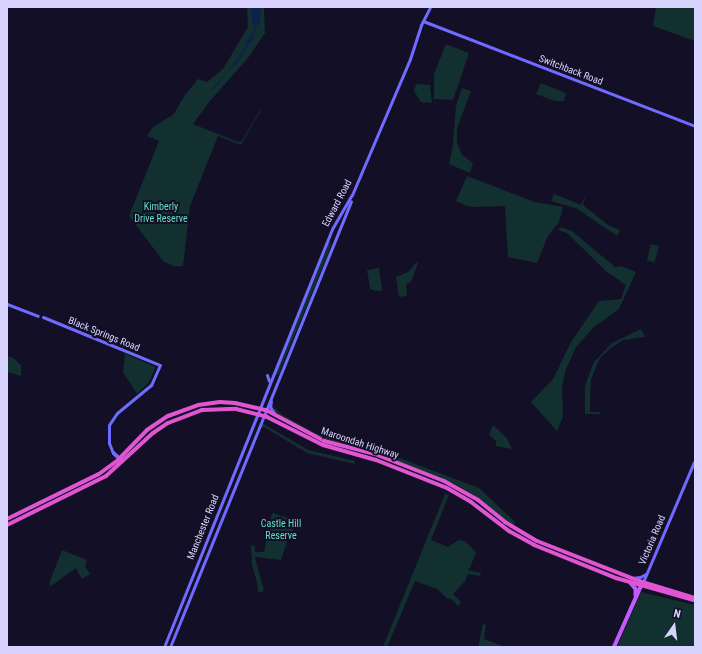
<!DOCTYPE html>
<html>
<head>
<meta charset="utf-8">
<style>
	body { margin:0 }
	#map { position:relative; width:702px; height:654px; overflow:hidden; background:#130f26; font-family:"Roboto Condensed",sans-serif }
	div>[style] { position:absolute }
	.green>* { inset:0; background:#12302f; transform-origin:0 0 }
	.water>* { inset:0; background:#0c2248 }
	.secondary>* { height:3px; margin:-1.5px; padding:0 1.5px; transform-origin:1.5px; border-radius:1.5px; background:#6f6bff }
	.primary>* { height:3.5px; margin:-1.75px; padding:0 1.75px; transform-origin:1.75px; border-radius:1.75px; background:#c25bff }
	.trunk>* { height:4px; margin:-2px; padding:0 2px; transform-origin:2px; border-radius:2px; background:#e055d1 }
	span { translate:-50% -50%; white-space:nowrap; text-align:center; line-height:1.15; -webkit-text-stroke:4px #130f26; paint-order:stroke }
	.street-label { font-size:10px; color:#d9d4ff }
	.park-label { font-size:10px; color:#5fe0c0 }
	.frame { position:absolute; inset:0; border:8px solid #d9d4ff; pointer-events:none }
	.north { position:absolute; left:654px; top:606px; width:40px; height:40px; -webkit-text-stroke:3px #130f26; paint-order:stroke; rotate:14deg; font-size:11px; font-weight:700; line-height:16px; text-align:center; color:#d9d4ff }
	.north::after { content:''; display:block; margin:auto; width:14px; height:18px; background:#d9d4ff; clip-path:polygon(50% 0,100% 100%,50% 72%,0 100%) }
</style>
</head>
<body>
<div id="map">
	<div class="green">
		<div style="clip-path:polygon(247px 7px,264px 7px,265px 33px,248px 58px,210px 101px,193px 124px,238px 142px,242px 141px,260px 110px,261px 110px,241px 145px,218px 136px,190px 206px,183px 266px,174px 266px,164px 262px,129px 216px,159px 141px,147px 136px,153px 127px,174px 114px,185px 95px,198px 79px,207px 82px,223px 69px,248px 27px)"></div>
		<div style="clip-path:polygon(656px 7px,695px 7px,695px 41px,653px 26px)"></div>
		<div style="clip-path:polygon(446px 44px,469px 53px,453px 100px,434px 99px,434px 74px)"></div>
		<div style="clip-path:polygon(541px 83px,566px 93px,564px 101px,555px 101px,536px 94px)"></div>
		<div style="clip-path:polygon(416px 84px,430px 85px,432px 103px,421px 102px,414px 91px)"></div>
		<div style="clip-path:polygon(462px 88px,471px 91px,457px 128px,457px 143px,462px 155px,473px 163px,470px 173px,449px 164px,453px 145px,456px 105px)"></div>
		<div style="clip-path:polygon(467px 176px,535px 202px,563px 207px,559px 222px,548px 236px,537px 263px,508px 257px,505px 206px,476px 207px,467px 206px,456px 201px)"></div>
		<div style="clip-path:polygon(586px 193px,583px 205px,608px 225px,620px 230px,617px 236px,576px 208px,577px 206px,575px 208px,551px 201px,554px 194px,581px 205px)"></div>
		<div style="clip-path:polygon(561px 227px,572px 231px,615px 267px,621px 266px,636px 272px,619px 309px,594px 327px,576px 347px,566px 369px,562px 387px,563px 417px,557px 431px,531px 402px,553px 379px,571px 342px,599px 301px,621px 299px,626px 285px,607px 272px,567px 233px,558px 230px)"></div>
		<div style="clip-path:polygon(328px 241px,331px 243px,328px 254px,278px 375px,274px 374px)"></div>
		<div style="left:651px;top:244px;width:8px;height:17px;rotate:14deg"></div>
		<div style="clip-path:polygon(416px 263px,418px 263px,411px 282px,406px 284px,407px 296px,399px 297px,396px 277px,408px 272px)"></div>
		<div style="clip-path:polygon(379px 268px,382px 289px,381px 291px,376px 291px,370px 289px,367px 270px)"></div>
		<div style="clip-path:polygon(641px 329px,645px 337px,623px 340px,611px 348px,600px 358px,591px 379px,590px 398px,590px 412px,599px 412px,600px 414px,585px 414px,585px 386px,594px 362px,612px 343px)"></div>
		<div style="clip-path:polygon(123px 353px,156px 367px,149px 382px,137px 394px,123px 372px,125px 356px)"></div>
		<div style="clip-path:polygon(7px 356px,13px 358px,21px 365px,21px 376px,7px 372px)"></div>
		<div style="clip-path:polygon(273px 406px,281px 414px,315px 433px,360px 444px,361px 447px,359px 448px,333px 442px,315px 435px,273px 411px,271px 407px)"></div>
		<div style="clip-path:polygon(262px 424px,264px 424px,308px 450px,351px 460px,355px 461px,355px 464px,307px 453px,264px 427px,261px 428px)"></div>
		<div style="clip-path:polygon(493px 425px,507px 438px,512px 449px,496px 446px,496px 441px,489px 435px)"></div>
		<div style="clip-path:polygon(365px 445px,479px 488px,514px 521px,515px 524px,512px 525px,474px 495px,455px 484px,365px 450px,363px 447px)"></div>
		<div style="clip-path:polygon(445px 494px,449px 495px,431px 540px,448px 547px,459px 540px,465px 541px,476px 552px,470px 568px,468px 570px,481px 573px,480px 576px,468px 574px,465px 581px,453px 594px,461px 602px,458px 606px,450px 598px,448px 599px,437px 589px,415px 581px,387px 647px,383px 647px)"></div>
		<div style="clip-path:polygon(272px 513px,290px 518px,297px 522px,287px 542px,281px 560px,255px 557px,264px 591px,258px 593px,257px 582px,252px 565px,251px 545px,255px 546px,255px 552px,264px 552px)"></div>
		<div style="clip-path:polygon(62px 550px,87px 560px,85px 566px,90px 574px,82px 579px,76px 568px,51px 586px,49px 584px)"></div>
		<div style="clip-path:polygon(641px 592px,695px 605px,695px 647px,617px 647px)"></div>
		<div style="clip-path:polygon(483px 624px,486px 625px,484px 639px,506px 647px,478px 647px)"></div>
	</div>
	<div class="water">
		<div style="clip-path:polygon(251px 7px,261px 7px,260px 22px,256px 27px,253px 40px,248px 45px,237px 64px,231px 68px,215px 88px,211px 89px,224px 76px,244px 50px,247px 40px,254px 30px,254px 26px,252px 23px)"></div>
	</div>
	<div class="secondary">
		<div style="left:423px;top:21px;width:292px;rotate:21.1deg"></div>
		<div style="left:7px;top:304px;width:33px;rotate:21deg"></div>
		<div style="left:43px;top:317px;width:126px;rotate:22.3deg"></div>
		<div style="left:160px;top:365px;width:22px;rotate:114deg"></div>
		<div style="left:151px;top:385px;width:44px;rotate:140.5deg"></div>
		<div style="left:117px;top:413px;width:14px;rotate:124deg"></div>
		<div style="left:109px;top:425px;width:18px;rotate:90deg"></div>
		<div style="left:109px;top:443px;width:11px;rotate:68deg"></div>
		<div style="left:113px;top:453px;width:10px;rotate:45deg"></div>
		<div style="left:267px;top:375px;width:6px;rotate:72deg"></div>
		<div style="left:271px;top:401px;width:6px;rotate:99deg"></div>
		<div style="left:270px;top:407px;width:7px;rotate:56deg"></div>
		<div style="left:112px;top:451px;width:12px;rotate:42deg"></div>
		<div style="left:632px;top:578px;width:8px;rotate:-7deg"></div>
		<div style="left:640px;top:577px;width:7px;rotate:-27deg"></div>
		<div style="left:643px;top:582px;width:130px;rotate:-67deg"></div>
		<div style="left:164px;top:647px;width:450px;rotate:-68.1deg"></div>
		<div style="left:332px;top:229px;width:39px;rotate:-60deg"></div>
		<div style="left:352px;top:195px;width:148px;rotate:-66.9deg"></div>
		<div style="left:410px;top:59px;width:36px;rotate:-72deg"></div>
		<div style="left:421px;top:25px;width:20px;rotate:-63deg"></div>
		<div style="left:170px;top:647px;width:481px;rotate:-67.9deg"></div>
	</div>
	<div class="primary">
		<div style="left:630px;top:582px;width:9px;rotate:49deg"></div>
		<div style="left:636px;top:589px;width:6px;rotate:90deg"></div>
		<div style="left:614px;top:647px;width:67px;rotate:-66.1deg"></div>
	</div>
	<div class="trunk">
		<div style="left:7px;top:519px;width:102px;rotate:-26.1deg"></div>
		<div style="left:99px;top:474px;width:24px;rotate:-36deg"></div>
		<div style="left:118px;top:460px;width:42px;rotate:-46deg"></div>
		<div style="left:147px;top:430px;width:25px;rotate:-34deg"></div>
		<div style="left:168px;top:416px;width:32px;rotate:-20deg"></div>
		<div style="left:198px;top:405px;width:22px;rotate:-8deg"></div>
		<div style="left:220px;top:402px;width:15px;rotate:4deg"></div>
		<div style="left:235px;top:403px;width:32px;rotate:13deg"></div>
		<div style="left:266px;top:410px;width:66px;rotate:28.1deg"></div>
		<div style="left:324px;top:441px;width:53px;rotate:14.3deg"></div>
		<div style="left:375px;top:454px;width:74px;rotate:21.4deg"></div>
		<div style="left:444px;top:481px;width:39px;rotate:29deg"></div>
		<div style="left:478px;top:500px;width:35px;rotate:39deg"></div>
		<div style="left:505px;top:522px;width:37px;rotate:31deg"></div>
		<div style="left:537px;top:541px;width:110px;rotate:21.4deg"></div>
		<div style="left:639px;top:581px;width:59px;rotate:16.9deg"></div>
		<div style="left:7px;top:525px;width:110px;rotate:-26.3deg"></div>
		<div style="left:106px;top:476px;width:64px;rotate:-42.5deg"></div>
		<div style="left:153px;top:433px;width:18px;rotate:-34deg"></div>
		<div style="left:168px;top:423px;width:36px;rotate:-21deg"></div>
		<div style="left:202px;top:410px;width:34px;rotate:-2deg"></div>
		<div style="left:236px;top:409px;width:32px;rotate:14deg"></div>
		<div style="left:267px;top:417px;width:63px;rotate:26.6deg"></div>
		<div style="left:323px;top:445px;width:55px;rotate:15.8deg"></div>
		<div style="left:376px;top:460px;width:76px;rotate:21.5deg"></div>
		<div style="left:447px;top:488px;width:28px;rotate:30deg"></div>
		<div style="left:471px;top:502px;width:48px;rotate:37.3deg"></div>
		<div style="left:509px;top:531px;width:29px;rotate:29deg"></div>
		<div style="left:534px;top:545px;width:88px;rotate:21.9deg"></div>
		<div style="left:616px;top:578px;width:80px;rotate:15.9deg"></div>
	</div>
	<div class="street-label">
		<span style="left:571px;top:70px;rotate:21deg">Switchback Road</span>
		<span style="left:337px;top:203px;rotate:-62deg">Edward Road</span>
		<span style="left:104px;top:334px;rotate:22deg">Black Springs Road</span>
		<span style="left:360px;top:443px;rotate:18deg">Maroondah Highway</span>
		<span style="left:203px;top:527px;rotate:-68deg">Manchester Road</span>
		<span style="left:652px;top:540px;rotate:-67deg">Victoria Road</span>
	</div>
	<div class="park-label">
		<span style="left:161px;top:212px">Kimberly<br>Drive Reserve</span>
		<span style="left:281px;top:529px">Castle Hill<br>Reserve</span>
	</div>
	<div class="frame"></div>
	<div class="north">N</div>
</div>
</body>
</html>
